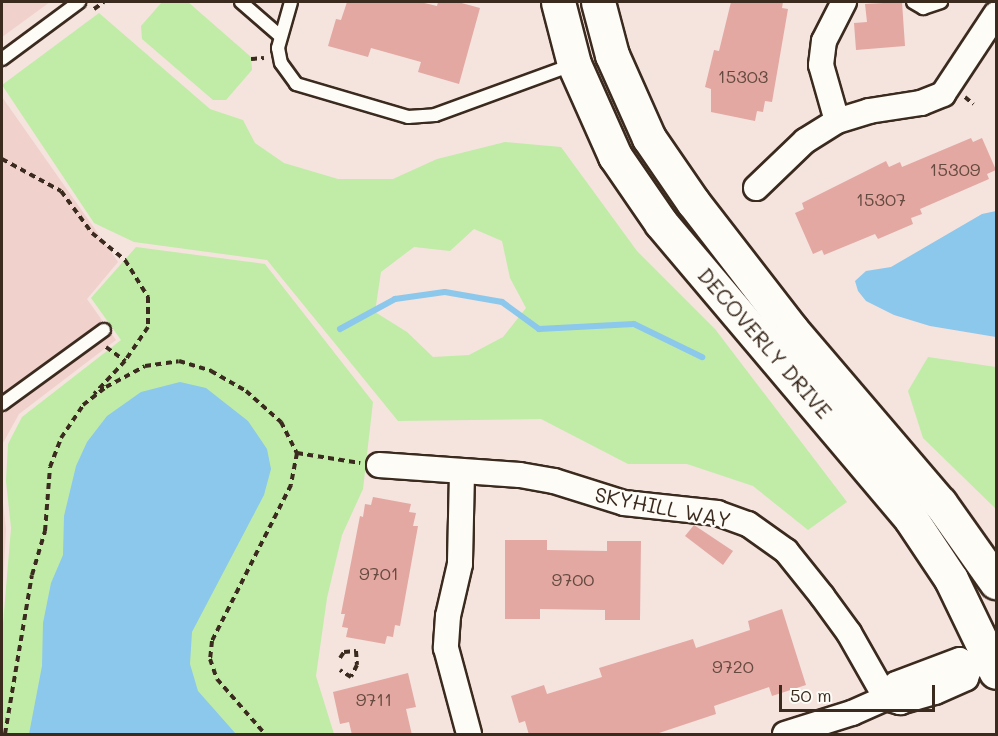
<!DOCTYPE html>
<html>
<head>
<meta charset="utf-8">
<style>
	body { margin:0 }
	#map { position:relative; width:998px; height:736px; overflow:hidden; background:#f5e3de; font-family:Mali,sans-serif }
	div>[style] { position:absolute }
	.built>* { inset:0; background:#f0d1cc }
	.green>* { inset:0; background:#c0eca8 }
	.water>* { inset:0; background:#8cc7ec }
	.stream>* { height:6px; margin:-3px; padding:0 3px; transform-origin:3px; border-radius:3px; background:#8cc7ec }
	.building>* { inset:0; background:#e3a8a2 }
	.path>* { height:4px; margin-top:-2px; transform-origin:0; background:repeating-linear-gradient(90deg,#3b2a1e 0 6px,transparent 0 10.5px) }
	.roads { filter:drop-shadow(2px 0 #3b2a1e) drop-shadow(-2px 0 #3b2a1e) drop-shadow(0 2px #3b2a1e) drop-shadow(0 -2px #3b2a1e) }
	.lane>* { height:12px; margin:-6px; padding:0 6px; transform-origin:6px; border-radius:6px; background:#fdfcf7 }
	.street>* { height:24px; margin:-12px; padding:0 12px; transform-origin:12px; border-radius:12px; background:#fdfcf7 }
	.secondary>* { height:33px; margin:-16.5px; padding:0 16.5px; transform-origin:16.5px; border-radius:16.5px; background:#fdfcf7 }
	span { translate:-50% -50%; white-space:nowrap; text-align:center; line-height:1.15; -webkit-text-stroke:5px #fdfcf7; paint-order:stroke }
	.number-label { font-size:18px; color:#654a3f }
	.number-label span { -webkit-text-stroke-width:0 }
	.street-label { font-size:21px; color:#3b2a1e }
	.frame { position:absolute; inset:0; border:3px solid #3b2a1e; pointer-events:none }
	.scale { position:absolute; left:779px; top:685px; width:156px; height:27px; box-sizing:border-box; border:3px solid #3b2a1e; border-top:0; padding-left:8px; font-size:18px; line-height:21px; white-space:nowrap; color:#3b2a1e; -webkit-text-stroke:4px #fdfcf7; paint-order:stroke }
</style>
</head>
<body>
<div id="map">
	<div class="built">
		<div style="clip-path:polygon(2px 2px,50px 2px,2px 37px)"></div>
		<div style="clip-path:polygon(2px 97px,118px 262px,87px 299px,116px 340px,19px 414px,3px 443px,2px 457px)"></div>
		<div style="clip-path:polygon(2px 494px,6px 529px,2px 606px)"></div>
	</div>
	<div class="green">
		<div style="clip-path:polygon(162px 2px,188px 2px,251px 57px,252px 70px,226px 100px,213px 100px,142px 39px,141px 26px)"></div>
		<div style="clip-path:polygon(evenodd,99px 13px,210px 109px,243px 120px,255px 143px,284px 163px,338px 179px,393px 179px,437px 159px,505px 142px,561px 147px,637px 251px,715px 329px,847px 502px,808px 530px,753px 486px,687px 464px,628px 464px,541px 419px,398px 421px,267px 260px,134px 242px,94px 223px,2px 85px,99px 13px,474px 229px,502px 241px,510px 278px,526px 308px,503px 337px,469px 355px,433px 357px,407px 332px,375px 312px,381px 272px,414px 247px,450px 251px,474px 229px)"></div>
		<div style="clip-path:polygon(136px 247px,265px 264px,373px 402px,363px 489px,342px 535px,327px 598px,316px 676px,334px 734px,2px 734px,2px 636px,11px 528px,6px 481px,8px 444px,22px 417px,121px 340px,91px 298px)"></div>
		<div style="clip-path:polygon(928px 357px,996px 367px,996px 509px,923px 438px,908px 391px)"></div>
	</div>
	<div class="water">
		<div style="clip-path:polygon(996px 211px,996px 337px,930px 326px,894px 315px,866px 301px,858px 291px,855px 281px,866px 271px,891px 267px,982px 214px)"></div>
		<div style="clip-path:polygon(180px 382px,206px 388px,248px 421px,267px 449px,271px 469px,264px 495px,192px 632px,190px 664px,198px 691px,236px 734px,29px 734px,42px 666px,43px 623px,51px 583px,63px 555px,64px 516px,76px 466px,87px 442px,107px 416px,141px 392px)"></div>
	</div>
	<div class="stream">
		<div style="left:340px;top:329px;width:63px;rotate:-28.6deg"></div>
		<div style="left:395px;top:299px;width:50px;rotate:-8deg"></div>
		<div style="left:445px;top:292px;width:58px;rotate:10deg"></div>
		<div style="left:502px;top:302px;width:46px;rotate:36.1deg"></div>
		<div style="left:539px;top:329px;width:95px;rotate:-3deg"></div>
		<div style="left:634px;top:324px;width:76px;rotate:25.9deg"></div>
	</div>
	<div class="building">
		<div style="clip-path:polygon(347px 2px,420px 2px,437px 6px,438px 2px,458px 2px,480px 8px,459px 84px,418px 72px,421px 62px,371px 48px,368px 57px,328px 46px,336px 19px,341px 20px)"></div>
		<div style="clip-path:polygon(731px 2px,783px 2px,782px 8px,788px 9px,772px 102px,765px 101px,763px 112px,757px 111px,755px 121px,711px 112px,711px 89px,705px 87px,714px 50px,719px 51px)"></div>
		<div style="clip-path:polygon(902px 2px,905px 46px,856px 50px,854px 23px,867px 22px,865px 4px)"></div>
		<div style="clip-path:polygon(971px 138px,973px 142px,982px 138px,996px 170px,987px 174px,989px 179px,920px 209px,922px 214px,911px 218px,913px 224px,878px 239px,875px 234px,824px 255px,822px 250px,813px 254px,795px 213px,804px 209px,802px 203px,886px 161px,889px 167px,900px 162px,902px 167px)"></div>
		<div style="clip-path:polygon(373px 497px,411px 504px,409px 512px,416px 513px,413px 526px,418px 526px,400px 626px,395px 625px,393px 637px,387px 636px,385px 644px,346px 637px,348px 628px,342px 627px,345px 614px,341px 614px,360px 516px,363px 517px,365px 504px,371px 505px)"></div>
		<div style="clip-path:polygon(694px 525px,733px 551px,723px 565px,685px 536px)"></div>
		<div style="clip-path:polygon(505px 540px,547px 540px,547px 550px,607px 551px,607px 541px,641px 541px,640px 620px,605px 620px,605px 610px,540px 609px,540px 619px,505px 619px)"></div>
		<div style="clip-path:polygon(782px 609px,806px 685px,772px 696px,769px 687px,714px 706px,716px 714px,653px 735px,529px 735px,525px 721px,519px 723px,511px 696px,544px 685px,547px 694px,602px 677px,599px 668px,693px 639px,696px 648px,750px 630px,748px 621px)"></div>
		<div style="clip-path:polygon(408px 673px,416px 707px,406px 709px,412px 735px,352px 735px,349px 722px,340px 724px,333px 692px)"></div>
	</div>
	<div class="path">
		<div style="left:94px;top:9px;width:12px;rotate:-35deg"></div>
		<div style="left:251px;top:59px;width:13px;rotate:-4deg"></div>
		<div style="left:965px;top:97px;width:11px;rotate:41deg"></div>
		<div style="left:2px;top:159px;width:67px;rotate:28.5deg"></div>
		<div style="left:61px;top:191px;width:52px;rotate:53.6deg"></div>
		<div style="left:92px;top:233px;width:43px;rotate:39.3deg"></div>
		<div style="left:125px;top:260px;width:44px;rotate:58.1deg"></div>
		<div style="left:148px;top:297px;width:30px;rotate:90deg"></div>
		<div style="left:148px;top:327px;width:41px;rotate:124.1deg"></div>
		<div style="left:125px;top:361px;width:45px;rotate:133.2deg"></div>
		<div style="left:106px;top:347px;width:24px;rotate:36deg"></div>
		<div style="left:297px;top:453px;width:64px;rotate:9deg"></div>
		<div style="left:340px;top:658px;width:7px;rotate:-56deg"></div>
		<div style="left:344px;top:652px;width:12px;rotate:-5deg"></div>
		<div style="left:356px;top:651px;width:14px;rotate:86deg"></div>
		<div style="left:357px;top:665px;width:13px;rotate:117deg"></div>
		<div style="left:351px;top:677px;width:13px;rotate:-148deg"></div>
		<div style="left:5px;top:734px;width:161px;rotate:-80.4deg"></div>
		<div style="left:32px;top:575px;width:46px;rotate:-73.5deg"></div>
		<div style="left:45px;top:531px;width:64px;rotate:-85.5deg"></div>
		<div style="left:50px;top:467px;width:31px;rotate:-69deg"></div>
		<div style="left:61px;top:438px;width:40px;rotate:-56deg"></div>
		<div style="left:83px;top:405px;width:29px;rotate:-38deg"></div>
		<div style="left:106px;top:387px;width:44px;rotate:-28.3deg"></div>
		<div style="left:145px;top:366px;width:34px;rotate:-8deg"></div>
		<div style="left:179px;top:361px;width:34px;rotate:17deg"></div>
		<div style="left:211px;top:371px;width:40px;rotate:29.7deg"></div>
		<div style="left:246px;top:391px;width:47px;rotate:41.5deg"></div>
		<div style="left:281px;top:422px;width:35px;rotate:63deg"></div>
		<div style="left:297px;top:453px;width:33px;rotate:101deg"></div>
		<div style="left:291px;top:485px;width:175px;rotate:116.9deg"></div>
		<div style="left:212px;top:641px;width:18px;rotate:96deg"></div>
		<div style="left:210px;top:659px;width:21px;rotate:71deg"></div>
		<div style="left:217px;top:679px;width:73px;rotate:48.9deg"></div>
	</div>
	<div class="roads">
		<div class="lane">
			<div style="left:241px;top:2px;width:50px;rotate:41deg"></div>
			<div style="left:291px;top:2px;width:48px;rotate:105.8deg"></div>
			<div style="left:278px;top:48px;width:15px;rotate:79deg"></div>
			<div style="left:281px;top:63px;width:26px;rotate:54deg"></div>
			<div style="left:296px;top:84px;width:117px;rotate:16.4deg"></div>
			<div style="left:408px;top:117px;width:27px;rotate:-4deg"></div>
			<div style="left:435px;top:115px;width:146px;rotate:-20.1deg"></div>
			<div style="left:913px;top:2px;width:12px;rotate:31deg"></div>
			<div style="left:923px;top:8px;width:19px;rotate:-18deg"></div>
			<div style="left:2px;top:59px;width:96px;rotate:-36.5deg"></div>
			<div style="left:2px;top:404px;width:126px;rotate:-36deg"></div>
		</div>
		<div class="street">
			<div style="left:837px;top:121px;width:58px;rotate:-105.9deg"></div>
			<div style="left:821px;top:65px;width:24px;rotate:-83deg"></div>
			<div style="left:824px;top:41px;width:44px;rotate:-62.9deg"></div>
			<div style="left:756px;top:188px;width:68px;rotate:-43.8deg"></div>
			<div style="left:805px;top:141px;width:38px;rotate:-32deg"></div>
			<div style="left:837px;top:121px;width:34px;rotate:-17deg"></div>
			<div style="left:869px;top:111px;width:53px;rotate:-8.7deg"></div>
			<div style="left:921px;top:103px;width:24px;rotate:-22deg"></div>
			<div style="left:943px;top:94px;width:96px;rotate:-56.5deg"></div>
			<div style="left:379px;top:465px;width:141px;rotate:4.1deg"></div>
			<div style="left:520px;top:475px;width:35px;rotate:10deg"></div>
			<div style="left:554px;top:481px;width:73px;rotate:17.4deg"></div>
			<div style="left:624px;top:503px;width:94px;rotate:6.1deg"></div>
			<div style="left:717px;top:513px;width:33px;rotate:20deg"></div>
			<div style="left:748px;top:524px;width:47px;rotate:35.4deg"></div>
			<div style="left:786px;top:551px;width:58px;rotate:51.3deg"></div>
			<div style="left:822px;top:596px;width:46px;rotate:53.9deg"></div>
			<div style="left:849px;top:633px;width:75px;rotate:60.4deg"></div>
			<div style="left:886px;top:698px;width:15px;rotate:16deg"></div>
			<div style="left:900px;top:702px;width:36px;rotate:-16deg"></div>
			<div style="left:935px;top:692px;width:34px;rotate:-24deg"></div>
			<div style="left:966px;top:678px;width:12px;rotate:-70deg"></div>
			<div style="left:970px;top:667px;width:28px;rotate:-21deg"></div>
			<div style="left:462px;top:473px;width:91px;rotate:91.3deg"></div>
			<div style="left:460px;top:564px;width:53px;rotate:103deg"></div>
			<div style="left:448px;top:616px;width:32px;rotate:94deg"></div>
			<div style="left:446px;top:648px;width:89px;rotate:75deg"></div>
			<div style="left:785px;top:734px;width:70px;rotate:-17.4deg"></div>
			<div style="left:852px;top:713px;width:37px;rotate:-24deg"></div>
			<div style="left:886px;top:698px;width:17px;rotate:-54deg"></div>
			<div style="left:896px;top:684px;width:68px;rotate:-20.6deg"></div>
			<div style="left:960px;top:660px;width:12px;rotate:35deg"></div>
		</div>
		<div class="secondary">
			<div style="left:558px;top:2px;width:64px;rotate:75.5deg"></div>
			<div style="left:574px;top:64px;width:101px;rotate:66deg"></div>
			<div style="left:615px;top:156px;width:81px;rotate:55.5deg"></div>
			<div style="left:661px;top:223px;width:387px;rotate:49.8deg"></div>
			<div style="left:911px;top:519px;width:72px;rotate:56.3deg"></div>
			<div style="left:951px;top:579px;width:103px;rotate:64.2deg"></div>
			<div style="left:598px;top:2px;width:55px;rotate:75.2deg"></div>
			<div style="left:612px;top:55px;width:91px;rotate:66deg"></div>
			<div style="left:649px;top:138px;width:78px;rotate:55.5deg"></div>
			<div style="left:693px;top:202px;width:162px;rotate:52.3deg"></div>
			<div style="left:792px;top:330px;width:228px;rotate:49.5deg"></div>
			<div style="left:940px;top:503px;width:97px;rotate:54.7deg"></div>
		</div>
	</div>
	<div class="number-label">
		<span style="left:743px;top:76px">15303</span>
		<span style="left:955px;top:169px">15309</span>
		<span style="left:881px;top:199px">15307</span>
		<span style="left:379px;top:573px">9701</span>
		<span style="left:573px;top:579px">9700</span>
		<span style="left:733px;top:666px">9720</span>
		<span style="left:374px;top:699px">9711</span>
	</div>
	<div class="street-label">
		<span style="left:765px;top:343px;rotate:49deg">DECOVERLY DRIVE</span>
		<span style="left:663px;top:507px;rotate:11deg">SKYHILL WAY</span>
	</div>
	<div class="frame"></div>
	<div class="scale">50 m</div>
</div>
</body>
</html>
